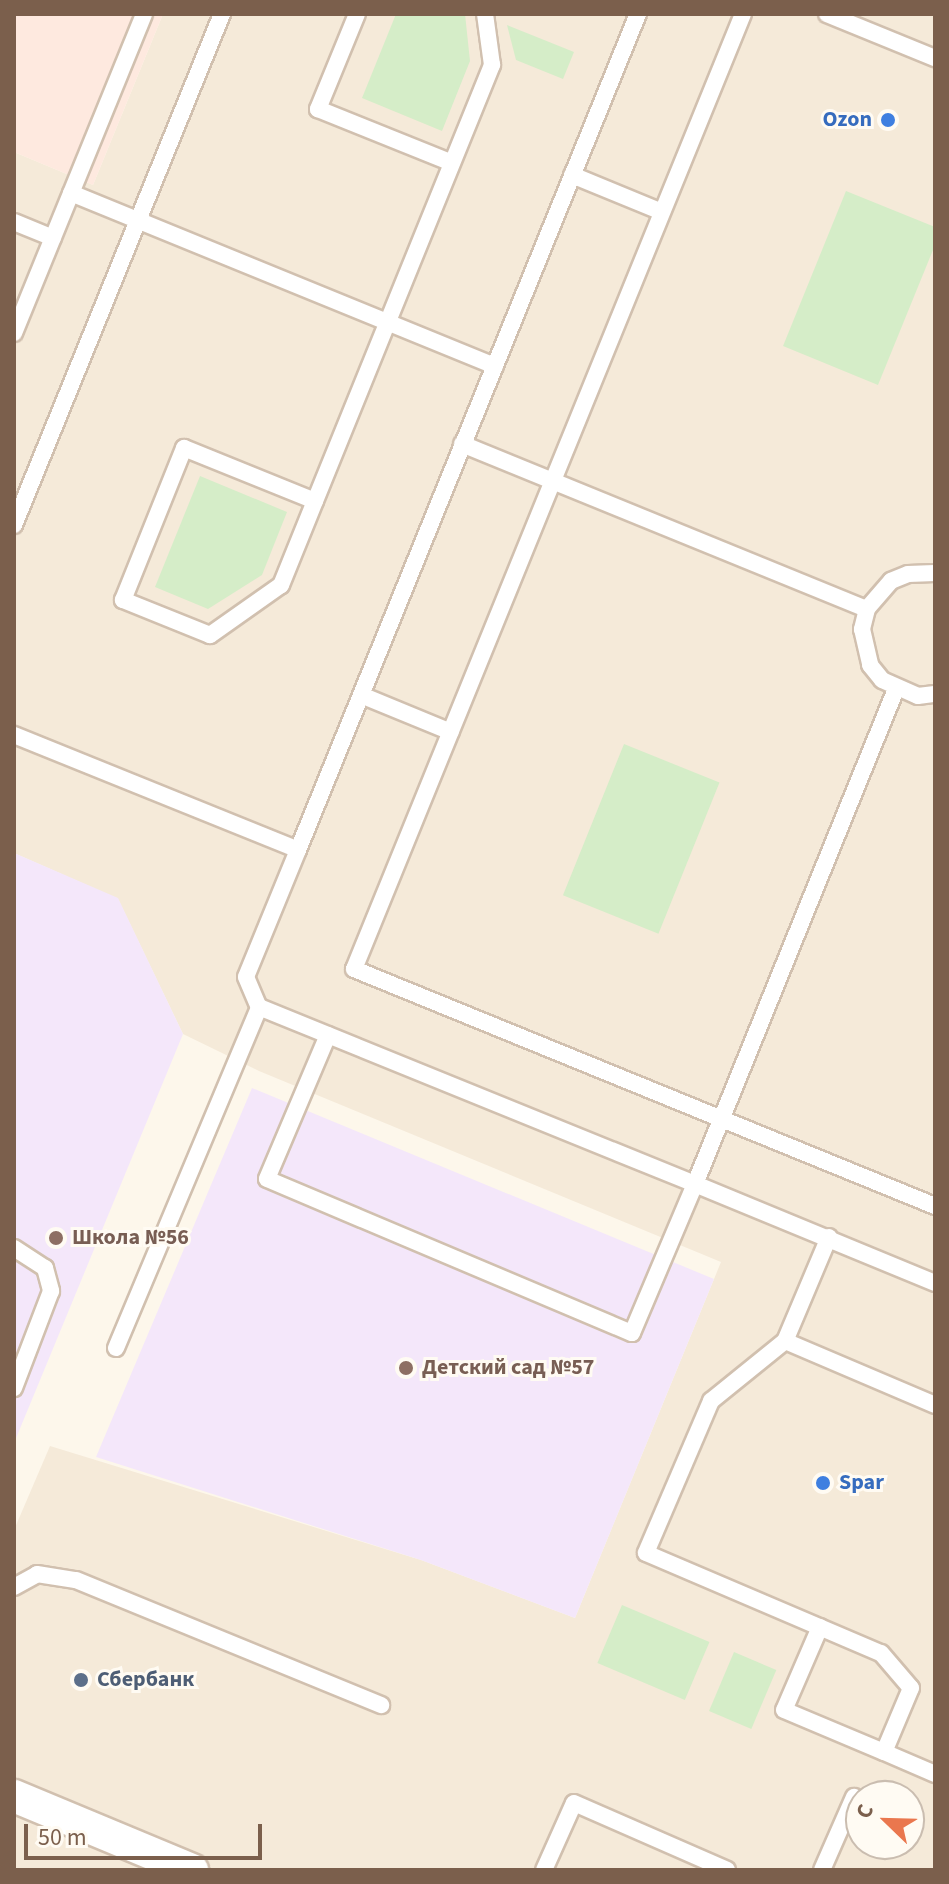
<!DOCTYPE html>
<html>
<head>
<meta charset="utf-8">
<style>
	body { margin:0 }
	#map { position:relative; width:949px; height:1884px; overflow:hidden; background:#fdf7eb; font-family:"Source Sans 3",sans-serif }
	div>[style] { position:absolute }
	.residential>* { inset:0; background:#f5ead9 }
	.commercial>* { inset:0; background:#fee9df }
	.education>* { inset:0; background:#f4e7fa }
	.green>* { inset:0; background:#d5edc8; transform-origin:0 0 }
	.roads { filter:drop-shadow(2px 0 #d1c0af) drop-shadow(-2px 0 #d1c0af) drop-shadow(0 2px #d1c0af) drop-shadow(0 -2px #d1c0af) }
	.service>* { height:16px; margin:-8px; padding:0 8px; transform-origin:8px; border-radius:8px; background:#fff }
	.minor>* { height:32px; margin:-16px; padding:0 16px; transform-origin:16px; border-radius:16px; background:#fff }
	.dots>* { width:22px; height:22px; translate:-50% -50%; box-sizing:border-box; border:4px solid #fffbf3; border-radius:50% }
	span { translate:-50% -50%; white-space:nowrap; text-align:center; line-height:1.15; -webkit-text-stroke:6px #fffbf3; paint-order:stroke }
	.shop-label { font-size:22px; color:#366cbe; font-weight:700 }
	.right { translate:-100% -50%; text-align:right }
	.left { translate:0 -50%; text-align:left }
	.education-label { font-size:22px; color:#785e54; font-weight:700 }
	.service-label { font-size:22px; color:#4e5e75; font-weight:700 }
	.frame { position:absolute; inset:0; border:16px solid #7b5f4c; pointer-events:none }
	.north { position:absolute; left:845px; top:1780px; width:80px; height:80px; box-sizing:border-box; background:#fffbf3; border:2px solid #cabdb0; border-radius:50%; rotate:293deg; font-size:22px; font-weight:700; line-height:32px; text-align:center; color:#7b5f4c }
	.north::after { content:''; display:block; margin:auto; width:28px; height:36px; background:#ea774e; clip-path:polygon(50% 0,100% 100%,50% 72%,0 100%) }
	.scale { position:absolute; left:24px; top:1824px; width:238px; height:36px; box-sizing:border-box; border:4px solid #7b5f4c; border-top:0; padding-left:10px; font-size:24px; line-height:28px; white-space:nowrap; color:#7b5f4c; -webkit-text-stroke:6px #fffbf3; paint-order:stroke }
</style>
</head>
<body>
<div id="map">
	<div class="residential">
		<div style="clip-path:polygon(evenodd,163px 14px,935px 14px,935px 1870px,14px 1870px,14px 1530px,50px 1446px,421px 1560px,575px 1618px,721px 1262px,259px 1071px,183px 1034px,118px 899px,14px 853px,14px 152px,93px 185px,163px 14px,861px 1796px,909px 1796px,909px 1844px,861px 1844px,861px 1796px)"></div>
	</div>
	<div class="commercial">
		<div style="clip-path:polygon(14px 14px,163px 14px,93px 185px,14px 152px)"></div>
	</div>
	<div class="education">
		<div style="clip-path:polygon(14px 853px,118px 898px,183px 1034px,14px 1443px)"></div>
		<div style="clip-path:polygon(252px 1088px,714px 1279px,575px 1618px,421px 1560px,96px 1457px)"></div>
	</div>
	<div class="green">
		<div style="clip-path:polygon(396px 14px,465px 14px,470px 61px,442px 131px,362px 98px)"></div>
		<div style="clip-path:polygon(507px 25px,574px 52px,563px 79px,516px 60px)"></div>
		<div style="clip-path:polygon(846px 191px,935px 227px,935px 245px,878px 385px,783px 346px)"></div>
		<div style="clip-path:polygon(200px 476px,287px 512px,262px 575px,208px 609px,155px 587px)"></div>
		<div style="left:624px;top:744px;width:103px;height:163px;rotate:22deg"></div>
		<div style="left:622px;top:1605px;width:95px;height:63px;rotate:23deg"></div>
		<div style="left:734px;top:1652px;width:46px;height:64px;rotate:23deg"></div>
	</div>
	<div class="roads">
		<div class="service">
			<div style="left:357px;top:14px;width:103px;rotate:112.3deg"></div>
			<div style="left:318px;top:109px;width:144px;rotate:21.9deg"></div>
			<div style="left:743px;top:14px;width:1031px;rotate:112.16deg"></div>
			<div style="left:354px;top:969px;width:627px;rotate:22.19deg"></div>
			<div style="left:827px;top:14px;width:117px;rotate:22.2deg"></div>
			<div style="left:572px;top:175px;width:97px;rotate:22.3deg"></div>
			<div style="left:71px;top:193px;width:458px;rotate:22.2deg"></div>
			<div style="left:14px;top:222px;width:42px;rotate:22.3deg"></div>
			<div style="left:14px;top:333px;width:344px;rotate:-67.8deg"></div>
			<div style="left:462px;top:444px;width:437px;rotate:22.2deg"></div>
			<div style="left:315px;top:501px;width:91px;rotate:112deg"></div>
			<div style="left:281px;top:585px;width:87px;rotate:144.8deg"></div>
			<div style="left:210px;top:635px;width:94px;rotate:-158.1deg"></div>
			<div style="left:123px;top:600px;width:164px;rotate:-68.1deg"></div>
			<div style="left:184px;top:448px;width:141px;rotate:22deg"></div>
			<div style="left:315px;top:501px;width:471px;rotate:-67.9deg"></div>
			<div style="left:492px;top:65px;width:51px;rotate:-97.8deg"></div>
			<div style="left:14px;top:525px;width:552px;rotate:-67.85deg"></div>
			<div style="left:935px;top:573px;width:27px;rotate:178deg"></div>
			<div style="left:908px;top:574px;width:18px;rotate:158deg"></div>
			<div style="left:891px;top:581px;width:37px;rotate:131deg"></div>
			<div style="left:867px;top:609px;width:21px;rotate:104deg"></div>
			<div style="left:862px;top:629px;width:37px;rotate:77deg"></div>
			<div style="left:870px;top:665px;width:19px;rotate:51deg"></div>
			<div style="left:882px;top:680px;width:39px;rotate:24deg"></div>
			<div style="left:918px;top:696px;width:17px;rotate:-7deg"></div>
			<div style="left:361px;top:695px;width:97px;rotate:22.3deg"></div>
			<div style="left:14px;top:735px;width:306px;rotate:22deg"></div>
			<div style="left:298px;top:850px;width:902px;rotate:-67.87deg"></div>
			<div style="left:298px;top:850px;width:137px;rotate:112.3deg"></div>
			<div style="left:246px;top:977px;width:33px;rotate:67deg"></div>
			<div style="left:259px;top:1007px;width:471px;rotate:22.1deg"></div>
			<div style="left:695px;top:1184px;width:534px;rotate:-67.9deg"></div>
			<div style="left:328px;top:1035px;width:156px;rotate:113deg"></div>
			<div style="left:267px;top:1179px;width:396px;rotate:22.9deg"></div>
			<div style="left:632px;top:1333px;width:162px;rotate:-67.1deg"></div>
			<div style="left:695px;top:1184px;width:260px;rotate:22.4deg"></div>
			<div style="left:829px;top:1237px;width:113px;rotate:112.9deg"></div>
			<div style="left:785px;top:1341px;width:95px;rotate:141deg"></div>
			<div style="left:711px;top:1401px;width:165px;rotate:113.2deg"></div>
			<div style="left:646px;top:1553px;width:255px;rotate:23.1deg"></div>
			<div style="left:881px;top:1653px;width:46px;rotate:49.4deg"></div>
			<div style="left:911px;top:1688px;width:69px;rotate:112.9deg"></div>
			<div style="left:884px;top:1752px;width:56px;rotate:23.3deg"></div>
			<div style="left:14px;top:1248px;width:37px;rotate:33deg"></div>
			<div style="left:45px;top:1268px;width:24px;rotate:75deg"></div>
			<div style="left:51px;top:1291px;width:104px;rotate:110.9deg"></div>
			<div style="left:785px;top:1341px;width:163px;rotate:23.1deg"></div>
			<div style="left:116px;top:1348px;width:370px;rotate:-67.2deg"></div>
			<div style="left:14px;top:1587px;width:26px;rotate:-29deg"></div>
			<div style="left:37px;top:1574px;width:39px;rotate:9deg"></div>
			<div style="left:76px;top:1580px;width:330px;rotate:22.3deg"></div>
			<div style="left:820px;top:1627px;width:90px;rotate:113.4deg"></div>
			<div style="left:784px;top:1710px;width:108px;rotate:22.8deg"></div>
			<div style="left:544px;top:1870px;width:73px;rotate:-65.9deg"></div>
			<div style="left:574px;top:1803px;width:167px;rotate:23.6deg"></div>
			<div style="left:822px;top:1870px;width:80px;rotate:-66.3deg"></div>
		</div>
		<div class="minor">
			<div style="left:14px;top:1796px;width:193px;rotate:22.6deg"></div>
		</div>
	</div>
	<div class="dots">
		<div style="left:888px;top:120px;background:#3f7fe0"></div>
		<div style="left:56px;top:1238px;background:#8d6e63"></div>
		<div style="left:406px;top:1368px;background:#8d6e63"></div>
		<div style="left:823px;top:1483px;background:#3f7fe0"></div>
		<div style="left:81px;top:1680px;background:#5c6f8a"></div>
	</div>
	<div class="shop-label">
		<span class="right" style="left:872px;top:120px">Ozon</span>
		<span class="left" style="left:839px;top:1483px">Spar</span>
	</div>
	<div class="education-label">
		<span class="left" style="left:72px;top:1238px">Школа №56</span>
		<span class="left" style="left:422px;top:1368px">Детский сад №57</span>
	</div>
	<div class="service-label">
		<span class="left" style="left:97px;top:1680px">Сбербанк</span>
	</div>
	<div class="frame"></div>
	<div class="north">С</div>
	<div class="scale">50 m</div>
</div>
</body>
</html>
